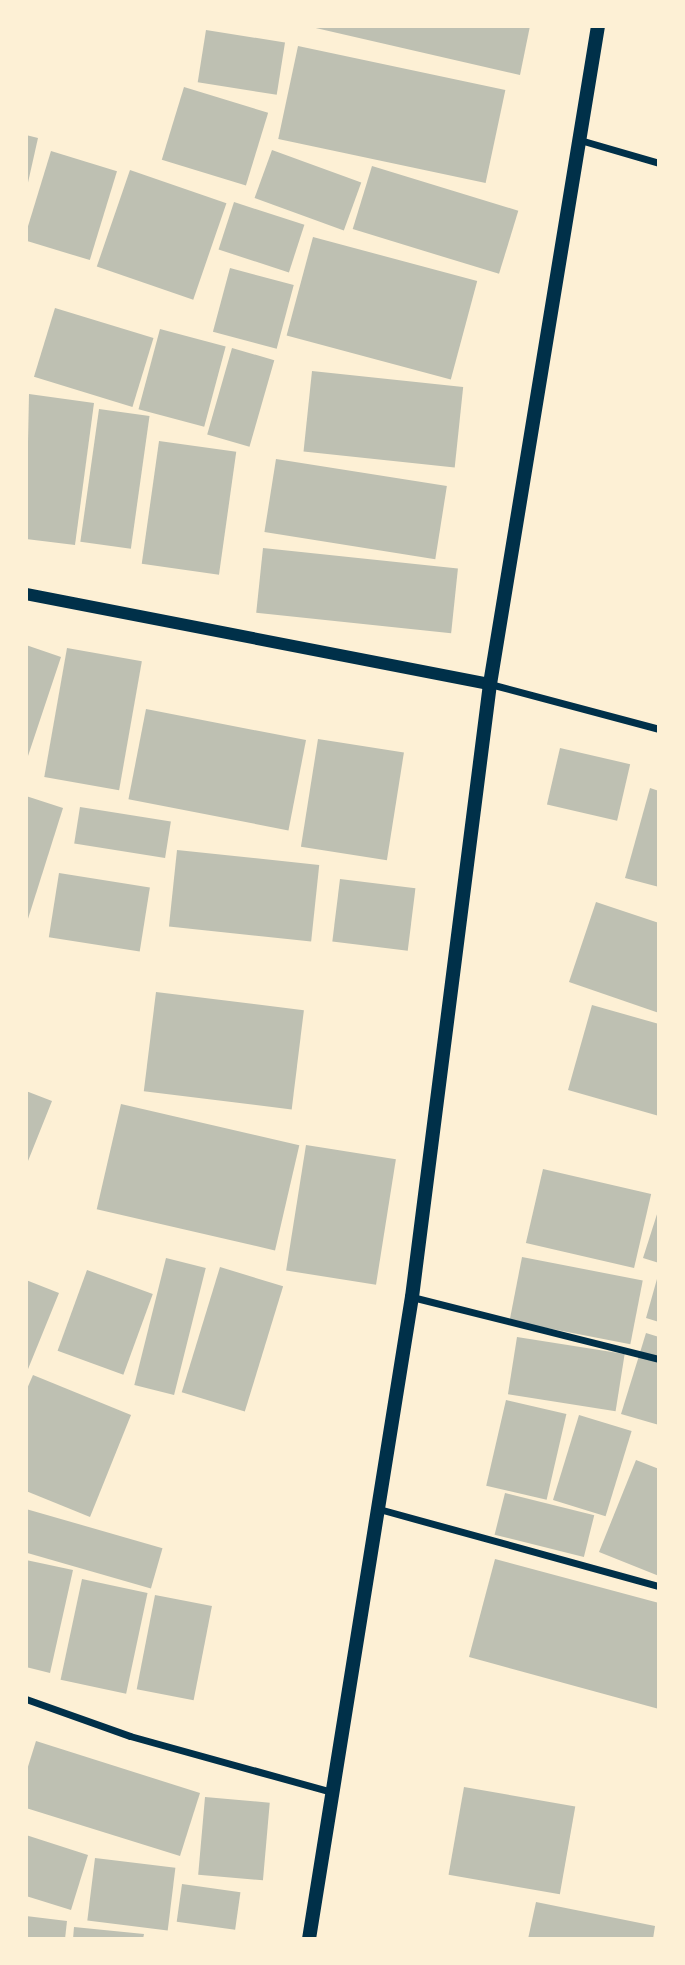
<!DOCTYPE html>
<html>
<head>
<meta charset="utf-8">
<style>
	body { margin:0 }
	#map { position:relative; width:685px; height:1965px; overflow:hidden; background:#fdf0d5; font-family:Poppins,sans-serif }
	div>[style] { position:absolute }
	.building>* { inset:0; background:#bec0b2; transform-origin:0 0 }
	.minor>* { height:7px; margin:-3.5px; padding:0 3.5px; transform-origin:3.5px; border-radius:3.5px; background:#003049 }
	.tertiary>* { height:12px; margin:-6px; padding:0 6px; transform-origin:6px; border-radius:6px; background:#003049 }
	.secondary>* { height:14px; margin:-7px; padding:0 7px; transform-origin:7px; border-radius:7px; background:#003049 }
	span { translate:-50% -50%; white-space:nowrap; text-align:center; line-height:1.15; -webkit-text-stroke:7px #fdf0d5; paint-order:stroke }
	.frame { position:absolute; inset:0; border:28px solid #fdf0d5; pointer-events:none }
</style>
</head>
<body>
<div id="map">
	<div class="building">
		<div style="clip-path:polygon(307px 26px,530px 26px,520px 75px)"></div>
		<div style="left:206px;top:30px;width:80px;height:53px;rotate:9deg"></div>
		<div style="left:298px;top:46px;width:212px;height:95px;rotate:12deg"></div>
		<div style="left:184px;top:87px;width:88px;height:76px;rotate:17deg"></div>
		<div style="clip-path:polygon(26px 135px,38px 138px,27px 187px,26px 187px)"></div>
		<div style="left:272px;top:150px;width:95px;height:51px;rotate:20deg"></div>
		<div style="left:51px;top:151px;width:69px;height:93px;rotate:17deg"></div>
		<div style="left:372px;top:166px;width:153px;height:66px;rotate:17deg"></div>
		<div style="left:130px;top:170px;width:102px;height:102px;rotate:19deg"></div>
		<div style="left:234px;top:202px;width:74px;height:50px;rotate:18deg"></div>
		<div style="left:313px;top:237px;width:170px;height:102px;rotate:15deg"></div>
		<div style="left:230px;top:268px;width:66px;height:66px;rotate:15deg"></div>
		<div style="left:55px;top:308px;width:103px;height:72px;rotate:17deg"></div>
		<div style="left:160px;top:329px;width:68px;height:83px;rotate:15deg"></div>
		<div style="left:232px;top:348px;width:44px;height:90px;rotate:16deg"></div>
		<div style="left:312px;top:371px;width:152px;height:81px;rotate:6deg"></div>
		<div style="clip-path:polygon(29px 394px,94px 403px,75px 545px,26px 539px)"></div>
		<div style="left:99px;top:409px;width:51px;height:134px;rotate:8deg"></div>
		<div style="left:159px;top:441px;width:78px;height:124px;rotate:8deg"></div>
		<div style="left:276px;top:459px;width:173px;height:74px;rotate:9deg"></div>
		<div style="left:263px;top:548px;width:196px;height:65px;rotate:6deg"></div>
		<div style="clip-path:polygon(26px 645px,61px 657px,27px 759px,26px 759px)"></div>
		<div style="left:67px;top:648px;width:76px;height:131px;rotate:10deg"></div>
		<div style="left:146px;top:709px;width:163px;height:92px;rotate:11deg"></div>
		<div style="left:318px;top:739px;width:87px;height:109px;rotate:9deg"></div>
		<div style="left:560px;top:748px;width:72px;height:58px;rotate:13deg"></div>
		<div style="clip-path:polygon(650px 788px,659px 791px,659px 887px,625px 878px)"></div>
		<div style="clip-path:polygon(26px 796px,63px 808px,27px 922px,26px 922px)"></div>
		<div style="left:80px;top:807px;width:92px;height:37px;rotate:9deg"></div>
		<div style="left:177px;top:850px;width:143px;height:77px;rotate:6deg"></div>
		<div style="left:59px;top:873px;width:92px;height:65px;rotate:9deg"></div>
		<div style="left:340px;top:879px;width:76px;height:63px;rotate:7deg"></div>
		<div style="clip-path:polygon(596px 902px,659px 923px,659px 1013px,569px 982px)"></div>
		<div style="left:156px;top:992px;width:149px;height:100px;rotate:7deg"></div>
		<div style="clip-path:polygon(592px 1005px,659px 1024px,659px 1116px,568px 1090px)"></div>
		<div style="clip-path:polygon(26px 1091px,52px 1101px,26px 1166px)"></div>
		<div style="left:121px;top:1104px;width:183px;height:108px;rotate:13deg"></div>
		<div style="left:306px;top:1145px;width:91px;height:127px;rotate:9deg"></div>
		<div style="left:543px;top:1169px;width:111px;height:76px;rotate:13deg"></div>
		<div style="clip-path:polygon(658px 1211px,659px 1211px,659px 1263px,643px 1258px)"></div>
		<div style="left:522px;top:1257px;width:123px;height:65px;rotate:11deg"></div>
		<div style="left:166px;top:1258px;width:41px;height:131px;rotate:14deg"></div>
		<div style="left:220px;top:1267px;width:66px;height:131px;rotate:17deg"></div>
		<div style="left:87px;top:1270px;width:70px;height:86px;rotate:20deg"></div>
		<div style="clip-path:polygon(657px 1279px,659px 1280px,659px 1322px,646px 1318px)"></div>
		<div style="clip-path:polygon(26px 1280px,59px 1293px,26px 1374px)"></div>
		<div style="clip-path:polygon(646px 1333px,659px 1337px,659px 1425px,621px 1414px)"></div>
		<div style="left:517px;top:1337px;width:109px;height:58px;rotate:9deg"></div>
		<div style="clip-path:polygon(33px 1375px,131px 1415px,90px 1517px,26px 1491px,26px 1391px)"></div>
		<div style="left:506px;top:1400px;width:62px;height:88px;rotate:13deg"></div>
		<div style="left:579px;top:1415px;width:55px;height:89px;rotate:17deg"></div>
		<div style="clip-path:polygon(636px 1460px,659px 1469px,659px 1576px,599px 1552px)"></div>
		<div style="left:505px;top:1493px;width:92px;height:43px;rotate:14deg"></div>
		<div style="left:26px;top:1509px;width:142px;height:42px;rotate:16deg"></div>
		<div style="clip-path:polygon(495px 1559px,659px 1603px,659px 1709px,469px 1657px)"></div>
		<div style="clip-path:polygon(26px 1560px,73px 1570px,50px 1673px,26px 1667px)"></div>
		<div style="left:82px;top:1579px;width:67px;height:103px;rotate:12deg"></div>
		<div style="left:155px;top:1595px;width:58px;height:96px;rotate:11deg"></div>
		<div style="clip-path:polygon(36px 1741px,200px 1793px,180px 1856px,26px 1808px,26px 1773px)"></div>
		<div style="left:464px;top:1787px;width:113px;height:89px;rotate:10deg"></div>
		<div style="left:205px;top:1797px;width:65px;height:78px;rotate:5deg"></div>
		<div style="clip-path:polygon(26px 1835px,88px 1855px,71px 1910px,26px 1896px)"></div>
		<div style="left:95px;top:1858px;width:81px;height:63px;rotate:7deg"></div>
		<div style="left:182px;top:1884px;width:59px;height:38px;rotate:8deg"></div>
		<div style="clip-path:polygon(536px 1902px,655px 1926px,653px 1939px,528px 1939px)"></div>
		<div style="clip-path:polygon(26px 1916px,67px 1921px,65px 1939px,26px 1939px)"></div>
		<div style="clip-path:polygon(74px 1927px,144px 1934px,143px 1939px,73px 1939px)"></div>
	</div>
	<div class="minor">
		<div style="left:580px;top:140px;width:82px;rotate:16.2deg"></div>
		<div style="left:490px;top:684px;width:175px;rotate:14.9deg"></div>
		<div style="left:412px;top:1297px;width:255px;rotate:14.1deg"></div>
		<div style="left:379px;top:1509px;width:290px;rotate:15.4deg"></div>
		<div style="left:26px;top:1699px;width:110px;rotate:19.6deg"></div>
		<div style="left:130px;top:1736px;width:210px;rotate:15.5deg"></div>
	</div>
	<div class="tertiary">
		<div style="left:26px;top:594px;width:473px;rotate:11deg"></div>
	</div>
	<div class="secondary">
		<div style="left:309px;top:1939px;width:650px;rotate:-80.89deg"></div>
		<div style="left:412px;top:1297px;width:618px;rotate:-82.75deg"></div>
		<div style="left:490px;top:684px;width:667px;rotate:-80.68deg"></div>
	</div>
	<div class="frame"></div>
</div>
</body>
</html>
